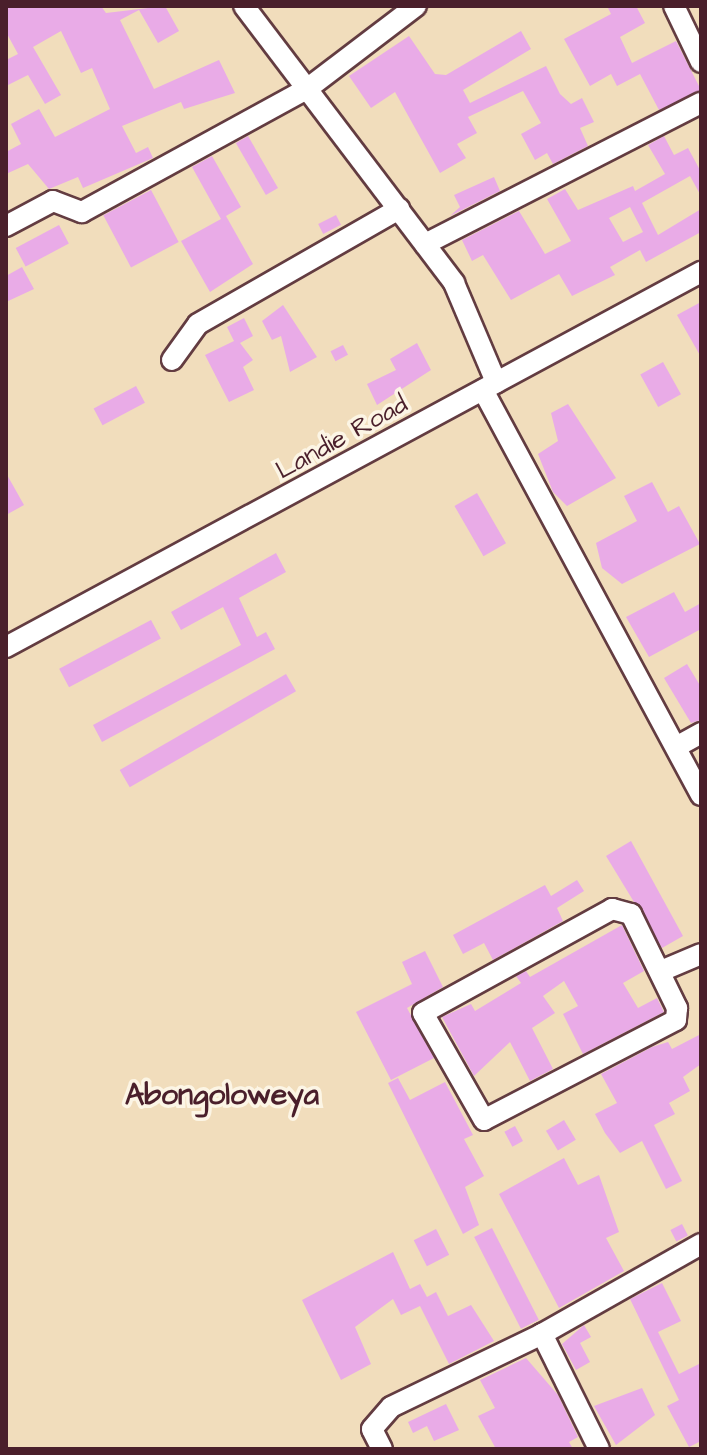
<!DOCTYPE html>
<html>
<head>
<meta charset="utf-8">
<style>
	body { margin:0 }
	#map { position:relative; width:707px; height:1455px; overflow:hidden; background:#f1ddbc; font-family:"Architects Daughter",sans-serif }
	div>[style] { position:absolute }
	.building>* { inset:0; background:#e9abe7; transform-origin:0 0 }
	.roads { filter:drop-shadow(2px 0 #633c41) drop-shadow(-2px 0 #633c41) drop-shadow(0 2px #633c41) drop-shadow(0 -2px #633c41) }
	.minor>* { height:20px; margin:-10px; padding:0 10px; transform-origin:10px; border-radius:10px; background:#fff }
	span { translate:-50% -50%; white-space:nowrap; text-align:center; line-height:1.15; -webkit-text-stroke:7px #fcf5e5; paint-order:stroke }
	.street-label { font-size:26px; color:#4a1f2b }
	.quarter-label { font-size:30px; color:#4a1f2b; font-weight:700 }
	.frame { position:absolute; inset:0; border:8px solid #4a1f2b; pointer-events:none }
</style>
</head>
<body>
<div id="map">
	<div class="building">
		<div style="clip-path:polygon(6px 6px,101px 6px,106px 13px,165px 6px,179px 31px,158px 43px,139px 10px,120px 20px,154px 89px,219px 60px,235px 93px,184px 109px,181px 102px,122px 126px,136px 153px,148px 147px,153px 158px,83px 188px,78px 177px,49px 189px,28px 164px,6px 174px,6px 152px,21px 144px,11px 124px,39px 109px,55px 137px,110px 109px,92px 68px,81px 73px,61px 31px,33px 47px,61px 95px,45px 104px,28px 75px,6px 86px,6px 60px,18px 54px,6px 32px)"></div>
		<div style="clip-path:polygon(607px 6px,636px 6px,645px 23px,620px 37px,632px 63px,676px 41px,701px 90px,659px 110px,640px 74px,617px 86px,611px 74px,590px 86px,564px 39px,611px 14px)"></div>
		<div style="clip-path:polygon(521px 31px,531px 49px,463px 90px,470px 103px,546px 66px,560px 94px,571px 104px,582px 98px,594px 122px,580px 128px,588px 146px,553px 164px,547px 153px,535px 160px,521px 134px,541px 123px,523px 91px,468px 117px,477px 133px,457px 144px,466px 158px,440px 173px,395px 92px,371px 108px,349px 76px,409px 36px,435px 74px,446px 75px)"></div>
		<div style="left:248px;top:136px;width:60px;height:14px;rotate:60deg"></div>
		<div style="clip-path:polygon(evenodd,664px 136px,674px 155px,688px 148px,701px 172px,701px 196px,690px 176px,642px 203px,658px 235px,701px 209px,701px 232px,646px 262px,640px 250px,610px 267px,615px 275px,572px 296px,559px 274px,511px 300px,483px 255px,472px 261px,462px 240px,519px 211px,545px 254px,571px 241px,547px 199px,565px 189px,578px 210px,633px 186px,635px 191px,665px 174px,648px 145px,664px 136px,630px 207px,643px 232px,623px 242px,609px 218px,630px 207px)"></div>
		<div style="clip-path:polygon(212px 156px,241px 207px,226px 216px,253px 264px,210px 292px,181px 241px,221px 219px,192px 167px)"></div>
		<div style="clip-path:polygon(494px 177px,500px 191px,450px 216px,460px 207px,454px 195px)"></div>
		<div style="left:151px;top:190px;width:59px;height:54px;rotate:62deg"></div>
		<div style="left:336px;top:215px;width:11px;height:20px;rotate:63deg"></div>
		<div style="left:59px;top:225px;width:21px;height:49px;rotate:62deg"></div>
		<div style="clip-path:polygon(22px 267px,34px 289px,6px 302px,6px 276px)"></div>
		<div style="clip-path:polygon(701px 302px,701px 357px,677px 315px)"></div>
		<div style="clip-path:polygon(283px 305px,317px 357px,290px 372px,281px 336px,272px 340px,262px 321px)"></div>
		<div style="clip-path:polygon(244px 318px,253px 336px,240px 343px,253px 360px,243px 367px,254px 390px,229px 402px,205px 355px,234px 341px,227px 327px)"></div>
		<div style="clip-path:polygon(417px 343px,431px 370px,377px 405px,367px 384px,396px 370px,390px 359px)"></div>
		<div style="left:343px;top:345px;width:11px;height:14px;rotate:63deg"></div>
		<div style="left:663px;top:362px;width:37px;height:26px;rotate:61deg"></div>
		<div style="left:136px;top:386px;width:19px;height:48px;rotate:62deg"></div>
		<div style="clip-path:polygon(568px 404px,616px 478px,567px 506px,553px 492px,538px 454px,558px 441px,551px 413px)"></div>
		<div style="clip-path:polygon(6px 473px,24px 505px,6px 515px)"></div>
		<div style="clip-path:polygon(652px 482px,668px 512px,679px 506px,700px 544px,622px 584px,602px 568px,596px 543px,637px 521px,624px 496px)"></div>
		<div style="left:477px;top:493px;width:58px;height:26px;rotate:60deg"></div>
		<div style="clip-path:polygon(276px 553px,286px 572px,239px 598px,257px 637px,266px 632px,275px 649px,102px 742px,93px 725px,241px 645px,223px 607px,181px 630px,171px 612px)"></div>
		<div style="clip-path:polygon(674px 592px,685px 612px,701px 603px,701px 629px,649px 657px,626px 617px)"></div>
		<div style="left:151px;top:620px;width:21px;height:104px;rotate:62deg"></div>
		<div style="clip-path:polygon(687px 664px,701px 687px,701px 720px,691px 723px,664px 678px)"></div>
		<div style="left:286px;top:674px;width:20px;height:192px;rotate:60deg"></div>
		<div style="clip-path:polygon(631px 841px,683px 936px,662px 948px,606px 856px)"></div>
		<div style="clip-path:polygon(577px 880px,584px 891px,557px 908px,563px 921px,493px 960px,484px 943px,463px 954px,453px 935px,545px 885px,551px 896px)"></div>
		<div style="clip-path:polygon(622px 925px,644px 971px,623px 983px,638px 1008px,657px 998px,664px 1012px,583px 1054px,563px 1014px,578px 1006px,564px 981px,543px 996px,555px 1013px,532px 1028px,553px 1069px,530px 1081px,510px 1042px,474px 1076px,442px 1017px,471px 1004px,475px 1011px,521px 983px,516px 976px,526px 971px,530px 977px)"></div>
		<div style="clip-path:polygon(425px 951px,443px 987px,407px 1008px,434px 1058px,391px 1080px,356px 1012px,412px 984px,402px 962px)"></div>
		<div style="clip-path:polygon(701px 1034px,701px 1064px,683px 1077px,690px 1091px,669px 1103px,675px 1114px,654px 1125px,682px 1181px,666px 1189px,642px 1141px,620px 1153px,605px 1133px,595px 1114px,617px 1103px,601px 1074px,652px 1047px,668px 1042px,672px 1049px)"></div>
		<div style="clip-path:polygon(398px 1078px,410px 1100px,445px 1082px,473px 1135px,464px 1139px,484px 1176px,465px 1187px,479px 1225px,463px 1234px,388px 1083px)"></div>
		<div style="left:564px;top:1120px;width:23px;height:21px;rotate:59deg"></div>
		<div style="left:515px;top:1126px;width:17px;height:12px;rotate:62deg"></div>
		<div style="clip-path:polygon(564px 1158px,578px 1185px,599px 1175px,619px 1232px,606px 1238px,624px 1271px,559px 1308px,499px 1194px)"></div>
		<div style="left:682px;top:1224px;width:13px;height:13px;rotate:63deg"></div>
		<div style="left:492px;top:1228px;width:103px;height:20px;rotate:63deg"></div>
		<div style="left:436px;top:1229px;width:29px;height:25px;rotate:63deg"></div>
		<div style="clip-path:polygon(393px 1252px,410px 1289px,420px 1284px,427px 1297px,436px 1292px,448px 1316px,471px 1305px,494px 1341px,449px 1364px,420px 1306px,401px 1315px,393px 1299px,355px 1327px,371px 1364px,341px 1380px,302px 1300px)"></div>
		<div style="clip-path:polygon(662px 1283px,681px 1321px,658px 1332px,679px 1374px,701px 1363px,701px 1441px,689px 1447px,667px 1406px,679px 1400px,630px 1299px)"></div>
		<div style="clip-path:polygon(584px 1325px,591px 1337px,580px 1343px,590px 1362px,576px 1370px,562px 1344px)"></div>
		<div style="clip-path:polygon(526px 1358px,558px 1395px,578px 1437px,569px 1442px,573px 1449px,496px 1449px,478px 1416px,495px 1408px,480px 1380px)"></div>
		<div style="clip-path:polygon(642px 1388px,655px 1415px,616px 1445px,594px 1406px)"></div>
		<div style="clip-path:polygon(446px 1404px,459px 1430px,434px 1441px,427px 1426px,413px 1433px,408px 1422px)"></div>
	</div>
	<div class="roads">
		<div class="minor">
			<div style="left:244px;top:6px;width:348px;rotate:52.8deg"></div>
			<div style="left:454px;top:283px;width:108px;rotate:67deg"></div>
			<div style="left:674px;top:6px;width:62px;rotate:64.3deg"></div>
			<div style="left:6px;top:226px;width:53px;rotate:-28deg"></div>
			<div style="left:53px;top:201px;width:31px;rotate:21deg"></div>
			<div style="left:82px;top:212px;width:256px;rotate:-28.7deg"></div>
			<div style="left:307px;top:89px;width:137px;rotate:-37.3deg"></div>
			<div style="left:425px;top:244px;width:310px;rotate:-27.1deg"></div>
			<div style="left:172px;top:360px;width:44px;rotate:-54.2deg"></div>
			<div style="left:198px;top:324px;width:232px;rotate:-29.8deg"></div>
			<div style="left:483px;top:390px;width:460px;rotate:61.7deg"></div>
			<div style="left:6px;top:647px;width:790px;rotate:-28.35deg"></div>
			<div style="left:676px;top:747px;width:29px;rotate:-29deg"></div>
			<div style="left:612px;top:909px;width:20px;rotate:15deg"></div>
			<div style="left:631px;top:914px;width:105px;rotate:63.9deg"></div>
			<div style="left:677px;top:1008px;width:12px;rotate:95deg"></div>
			<div style="left:676px;top:1020px;width:216px;rotate:152.5deg"></div>
			<div style="left:484px;top:1120px;width:123px;rotate:-119.7deg"></div>
			<div style="left:423px;top:1013px;width:216px;rotate:-28.8deg"></div>
			<div style="left:661px;top:971px;width:43px;rotate:-23deg"></div>
			<div style="left:542px;top:1334px;width:128px;rotate:63.6deg"></div>
			<div style="left:382px;top:1449px;width:22px;rotate:-117deg"></div>
			<div style="left:372px;top:1429px;width:29px;rotate:-49deg"></div>
			<div style="left:391px;top:1407px;width:168px;rotate:-25.8deg"></div>
			<div style="left:542px;top:1334px;width:183px;rotate:-29.5deg"></div>
		</div>
	</div>
	<div class="street-label">
		<span style="left:342px;top:438px;rotate:-29deg">Landie Road</span>
	</div>
	<div class="quarter-label">
		<span style="left:222px;top:1095px">Abongoloweya</span>
	</div>
	<div class="frame"></div>
</div>
</body>
</html>
